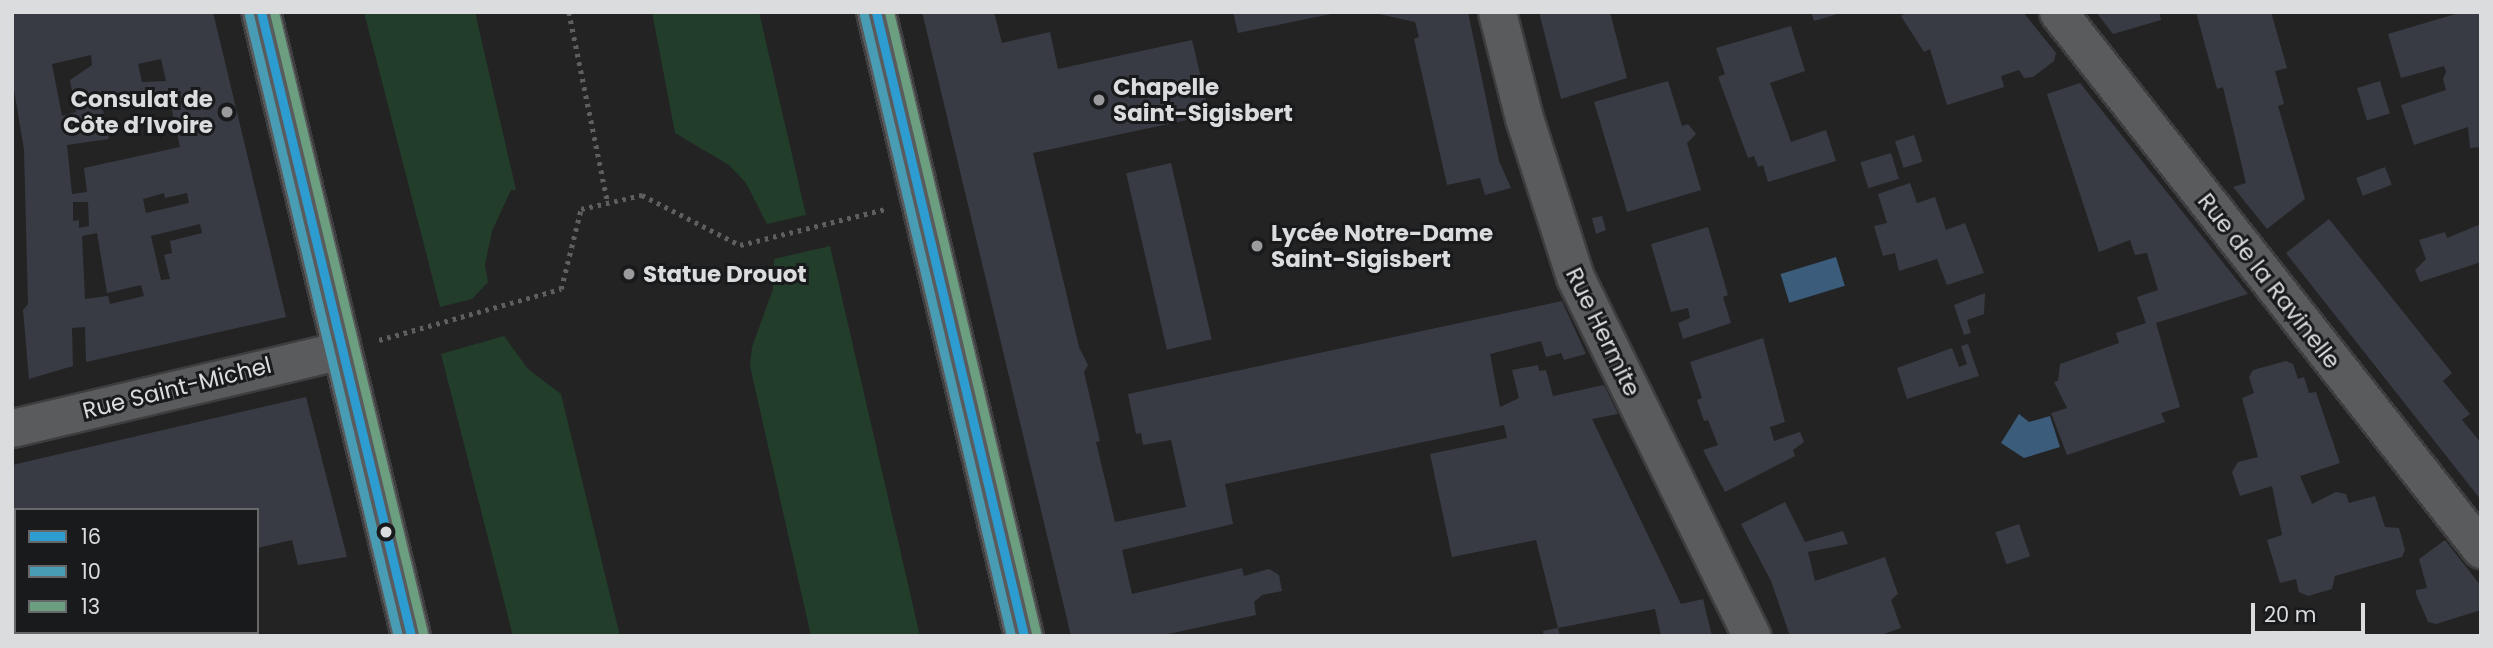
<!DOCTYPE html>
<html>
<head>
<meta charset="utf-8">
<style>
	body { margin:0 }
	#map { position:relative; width:2493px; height:648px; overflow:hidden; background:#232324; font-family:Poppins,sans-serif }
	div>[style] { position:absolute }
	.green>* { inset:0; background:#223d2a }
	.water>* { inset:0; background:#3c5c7b; transform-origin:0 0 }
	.building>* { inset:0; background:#383b43; transform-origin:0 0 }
	.path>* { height:4.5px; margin-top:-2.25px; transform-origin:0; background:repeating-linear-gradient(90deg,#5f5f60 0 3.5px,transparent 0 8.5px) }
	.roads { filter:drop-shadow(2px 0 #3e3e40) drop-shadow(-2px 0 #3e3e40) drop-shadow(0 2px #3e3e40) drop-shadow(0 -2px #3e3e40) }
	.minor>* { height:37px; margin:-18.5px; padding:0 18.5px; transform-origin:18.5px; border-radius:18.5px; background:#5a5b5c }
	.tertiary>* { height:38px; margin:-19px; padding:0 19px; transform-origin:19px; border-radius:19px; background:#5a5b5c }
	.bus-1>* { height:9px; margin:-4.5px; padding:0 4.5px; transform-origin:4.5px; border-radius:4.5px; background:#2c9cd1 }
	.bus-2>* { height:9px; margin:-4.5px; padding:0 4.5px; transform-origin:4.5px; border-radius:4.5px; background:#489cb4 }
	.bus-3>* { height:9px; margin:-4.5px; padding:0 4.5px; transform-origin:4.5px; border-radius:4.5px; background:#6b9f80 }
	.dots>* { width:19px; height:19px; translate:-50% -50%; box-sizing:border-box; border:4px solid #191a1c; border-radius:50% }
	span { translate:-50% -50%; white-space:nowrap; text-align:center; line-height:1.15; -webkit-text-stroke:6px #191a1c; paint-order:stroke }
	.poi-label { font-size:23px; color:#dbdcde; font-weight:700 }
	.left { translate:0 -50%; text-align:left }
	.right { translate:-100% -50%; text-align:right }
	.street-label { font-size:23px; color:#dbdcde }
	.frame { position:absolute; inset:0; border:14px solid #dbdcde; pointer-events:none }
	.legend { position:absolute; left:14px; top:508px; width:245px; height:126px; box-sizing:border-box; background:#191a1c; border:2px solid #67686a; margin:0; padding:9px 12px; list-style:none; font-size:21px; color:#dbdcde }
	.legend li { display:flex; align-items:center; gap:14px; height:35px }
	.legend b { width:35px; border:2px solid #67686a }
	.scale { position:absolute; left:2251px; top:603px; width:114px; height:32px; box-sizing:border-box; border:4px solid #dbdcde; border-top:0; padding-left:9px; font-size:21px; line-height:24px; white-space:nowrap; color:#dbdcde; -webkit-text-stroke:5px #191a1c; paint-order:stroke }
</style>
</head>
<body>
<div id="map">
	<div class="green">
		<div style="clip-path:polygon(364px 12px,475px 12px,516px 190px,511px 190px,492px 231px,485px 265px,488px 282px,472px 299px,440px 307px)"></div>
		<div style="clip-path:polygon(652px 12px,759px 12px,806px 215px,767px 224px,746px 183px,729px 165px,675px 133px)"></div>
		<div style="clip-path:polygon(830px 246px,920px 636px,811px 636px,750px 366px,752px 347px,773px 289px,774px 259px)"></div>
		<div style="clip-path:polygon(504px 336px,528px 369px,561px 394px,620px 636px,513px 636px,441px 354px)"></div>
	</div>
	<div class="water">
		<div style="left:1836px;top:257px;width:30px;height:58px;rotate:73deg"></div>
		<div style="clip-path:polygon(2019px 414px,2029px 422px,2050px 416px,2060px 447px,2024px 458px,2001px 443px)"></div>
	</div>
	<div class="building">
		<div style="clip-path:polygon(evenodd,12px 12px,213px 12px,286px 317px,86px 362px,85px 327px,72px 328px,73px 366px,29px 379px,23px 310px,28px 304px,24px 150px,12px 78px,12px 12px,91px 55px,92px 65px,70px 80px,76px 112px,62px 116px,52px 64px,91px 55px,12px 12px,161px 59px,166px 81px,142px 82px,138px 64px,161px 59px,12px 12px,168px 92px,180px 147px,84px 168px,87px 192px,72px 194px,67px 145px,109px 139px,102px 106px,168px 92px,12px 12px,164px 193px,165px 198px,187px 193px,189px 203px,146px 213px,143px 199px,164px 193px,12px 12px,73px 202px,88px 202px,89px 226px,79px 228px,79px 220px,73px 221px,73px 202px,12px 12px,200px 224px,202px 233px,170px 241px,172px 253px,164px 255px,170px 279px,161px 280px,151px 236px,200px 224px,12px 12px,97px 233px,107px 293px,141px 285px,144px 296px,110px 304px,108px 296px,85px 299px,82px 236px,97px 233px)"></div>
		<div style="clip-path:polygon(922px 12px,994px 12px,1002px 43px,1050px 32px,1058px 69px,1192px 40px,1210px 115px,1033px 153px,1079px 347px,1088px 365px,1084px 372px,1100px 441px,1096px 442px,1115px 522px,1186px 507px,1171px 440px,1143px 445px,1141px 433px,1136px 434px,1128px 394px,1562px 301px,1586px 354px,1564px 360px,1561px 353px,1546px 357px,1541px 341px,1490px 354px,1500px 407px,1519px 398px,1512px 370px,1538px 365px,1539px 371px,1546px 370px,1553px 396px,1604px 385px,1618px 414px,1592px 419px,1681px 604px,1703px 599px,1712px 636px,1661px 636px,1655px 609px,1558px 628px,1536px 540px,1452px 557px,1430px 454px,1507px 438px,1504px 425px,1225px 484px,1233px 524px,1122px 550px,1132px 594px,1242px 568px,1244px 576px,1269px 569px,1279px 575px,1282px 591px,1262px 595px,1254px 602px,1256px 615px,1159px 636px,1071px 636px)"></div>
		<div style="clip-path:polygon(1233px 12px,1336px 12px,1336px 13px,1238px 33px)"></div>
		<div style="clip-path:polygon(1370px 12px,1468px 12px,1499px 161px,1511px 188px,1485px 195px,1480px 178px,1447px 185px,1414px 39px,1419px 37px,1415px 22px)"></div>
		<div style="clip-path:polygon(1539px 12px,1610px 12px,1627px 78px,1561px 99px)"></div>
		<div style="clip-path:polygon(1811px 12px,1841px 12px,1841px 13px,1814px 21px)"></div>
		<div style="clip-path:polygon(1907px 12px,2023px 12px,2056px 53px,2054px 61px,2033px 77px,2024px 78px,2019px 70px,2001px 76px,2004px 87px,1947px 105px,1930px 49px,1924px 52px,1901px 16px)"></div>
		<div style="clip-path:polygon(2096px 12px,2159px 12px,2161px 20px,2113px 34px)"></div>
		<div style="clip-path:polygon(2196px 12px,2271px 12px,2287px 68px,2275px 71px,2284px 104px,2278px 106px,2305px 199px,2267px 229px,2233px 187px,2246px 183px,2223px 87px,2217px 89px)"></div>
		<div style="clip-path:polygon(2462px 12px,2481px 12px,2481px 147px,2470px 148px,2468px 127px,2414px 145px,2401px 105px,2446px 90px,2443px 79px,2446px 72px,2444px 66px,2401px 78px,2388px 34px)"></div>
		<div style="clip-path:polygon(1791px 26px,1805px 71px,1770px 83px,1791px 142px,1826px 130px,1836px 161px,1768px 182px,1763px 165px,1758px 167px,1754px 156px,1748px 158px,1718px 77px,1725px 74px,1716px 48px)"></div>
		<div style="clip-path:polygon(1668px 81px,1682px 126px,1688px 124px,1696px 134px,1687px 143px,1701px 190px,1627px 212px,1594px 102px)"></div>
		<div style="left:2380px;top:81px;width:34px;height:24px;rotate:73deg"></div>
		<div style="clip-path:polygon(2080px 83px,2248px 294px,2156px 323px,2180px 407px,2161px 413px,2165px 422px,2067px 455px,2051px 413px,2067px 408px,2054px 382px,2058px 381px,2060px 364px,2119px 343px,2116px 333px,2146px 323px,2137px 297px,2158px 290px,2147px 253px,2135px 255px,2130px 240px,2099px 252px,2047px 94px)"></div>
		<div style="left:1914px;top:135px;width:28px;height:20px;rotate:72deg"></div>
		<div style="left:1891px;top:153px;width:27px;height:32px;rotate:73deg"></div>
		<div style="left:1171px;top:163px;width:181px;height:46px;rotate:77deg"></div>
		<div style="left:2385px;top:167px;width:19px;height:31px;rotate:69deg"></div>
		<div style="clip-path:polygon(1910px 183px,1917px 203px,1935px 197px,1946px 230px,1965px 223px,1984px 273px,1947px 285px,1937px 259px,1899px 271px,1895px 253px,1883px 256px,1874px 226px,1887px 223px,1878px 194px)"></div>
		<div style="clip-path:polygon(1602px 216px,1606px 230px,1596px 234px,1592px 218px)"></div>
		<div style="clip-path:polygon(2329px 219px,2452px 373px,2443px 381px,2470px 414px,2462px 420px,2481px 443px,2481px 500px,2286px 253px)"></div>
		<div style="clip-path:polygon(2481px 224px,2481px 262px,2420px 282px,2415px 270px,2426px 259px,2419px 240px,2445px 232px,2447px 238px)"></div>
		<div style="clip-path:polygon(1708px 227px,1728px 295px,1723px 297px,1731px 323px,1683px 339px,1678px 323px,1690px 318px,1688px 308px,1671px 312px,1651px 244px)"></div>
		<div style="clip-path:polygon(1985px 293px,1984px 314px,1967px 320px,1971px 333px,1964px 335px,1954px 305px)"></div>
		<div style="clip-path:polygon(1763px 338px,1785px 422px,1770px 427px,1774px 441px,1800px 432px,1804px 442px,1793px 450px,1795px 456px,1725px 492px,1703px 450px,1718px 445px,1708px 420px,1704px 421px,1697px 400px,1702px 398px,1690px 362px)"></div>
		<div style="clip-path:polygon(1968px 344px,1979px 376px,1907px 399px,1897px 368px,1952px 348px,1959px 367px,1967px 364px,1961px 346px)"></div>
		<div style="clip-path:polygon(2286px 361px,2293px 364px,2298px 379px,2304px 377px,2309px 393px,2316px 392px,2340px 463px,2300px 476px,2312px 504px,2336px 492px,2346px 494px,2349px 503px,2375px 496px,2385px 527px,2399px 528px,2405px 550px,2402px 557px,2335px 576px,2332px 589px,2308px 596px,2299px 592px,2296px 579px,2280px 583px,2267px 540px,2282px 535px,2272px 486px,2240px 496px,2232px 472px,2238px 462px,2258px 457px,2242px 398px,2254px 393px,2249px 377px,2253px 370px)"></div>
		<div style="clip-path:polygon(306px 397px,347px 557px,298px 565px,292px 540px,257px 548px,257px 510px,16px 510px,16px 632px,236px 636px,12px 636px,12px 465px)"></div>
		<div style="clip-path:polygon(1785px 502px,1805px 542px,1843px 531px,1848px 544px,1808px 552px,1815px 581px,1885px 557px,1898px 594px,1891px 600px,1901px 628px,1878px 636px,1790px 636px,1771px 581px,1741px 524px)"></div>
		<div style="left:2019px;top:524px;width:34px;height:25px;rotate:71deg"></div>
		<div style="clip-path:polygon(2445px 540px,2481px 586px,2481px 610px,2436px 624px,2428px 622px,2416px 594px,2416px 590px,2427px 588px,2419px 559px)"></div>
		<div style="clip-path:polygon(1558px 628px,1560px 636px,1544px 636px,1543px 631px)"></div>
	</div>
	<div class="path">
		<div style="left:569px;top:12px;width:195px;rotate:78.5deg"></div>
		<div style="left:379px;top:340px;width:189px;rotate:-15.7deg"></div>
		<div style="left:561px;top:289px;width:82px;rotate:-76deg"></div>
		<div style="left:581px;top:209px;width:63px;rotate:-12.9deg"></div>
		<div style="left:642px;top:195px;width:110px;rotate:27deg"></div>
		<div style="left:740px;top:245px;width:150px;rotate:-13.9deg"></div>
	</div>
	<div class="roads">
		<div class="minor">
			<div style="left:1497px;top:12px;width:109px;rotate:75.7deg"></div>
			<div style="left:1524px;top:118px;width:167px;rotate:72.2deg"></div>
			<div style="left:1575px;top:277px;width:400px;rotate:63.8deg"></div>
			<div style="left:2058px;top:12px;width:684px;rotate:51.77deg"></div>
			<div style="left:12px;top:428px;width:339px;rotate:-13.3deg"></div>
		</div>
		<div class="tertiary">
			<div style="left:261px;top:12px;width:642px;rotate:76.48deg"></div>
			<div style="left:876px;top:12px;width:641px;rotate:76.66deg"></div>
		</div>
	</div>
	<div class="bus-1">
		<div style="left:261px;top:12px;width:642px;rotate:76.48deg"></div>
		<div style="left:876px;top:12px;width:641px;rotate:76.66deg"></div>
	</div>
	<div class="bus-2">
		<div style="left:249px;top:15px;width:639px;rotate:76.51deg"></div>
		<div style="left:864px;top:15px;width:638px;rotate:76.68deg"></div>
	</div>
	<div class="bus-3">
		<div style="left:274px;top:12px;width:639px;rotate:76.51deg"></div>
		<div style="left:889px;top:12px;width:638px;rotate:76.68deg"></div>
	</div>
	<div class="dots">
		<div style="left:1099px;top:100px;background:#9b9b9d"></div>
		<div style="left:227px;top:112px;background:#9b9b9d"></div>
		<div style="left:1257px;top:246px;background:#9b9b9d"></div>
		<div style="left:629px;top:274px;background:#9b9b9d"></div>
		<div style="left:386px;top:532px;background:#dbdcde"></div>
	</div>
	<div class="poi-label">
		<span class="left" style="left:1113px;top:100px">Chapelle<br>Saint-Sigisbert</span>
		<span class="right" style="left:213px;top:112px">Consulat de<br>Côte d’Ivoire</span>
		<span class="left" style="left:1271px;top:246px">Lycée Notre-Dame<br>Saint-Sigisbert</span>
		<span class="left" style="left:643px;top:274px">Statue Drouot</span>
	</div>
	<div class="street-label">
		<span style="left:2269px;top:281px;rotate:52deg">Rue de la Ravinelle</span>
		<span style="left:1603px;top:332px;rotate:64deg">Rue Hermite</span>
		<span style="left:177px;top:388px;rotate:-14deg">Rue Saint-Michel</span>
	</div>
	<div class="frame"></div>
	<ul class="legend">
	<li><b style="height:9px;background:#2c9cd1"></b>16</li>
	<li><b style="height:9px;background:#489cb4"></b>10</li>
	<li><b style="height:9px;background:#6b9f80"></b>13</li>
	</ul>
	<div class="scale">20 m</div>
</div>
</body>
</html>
